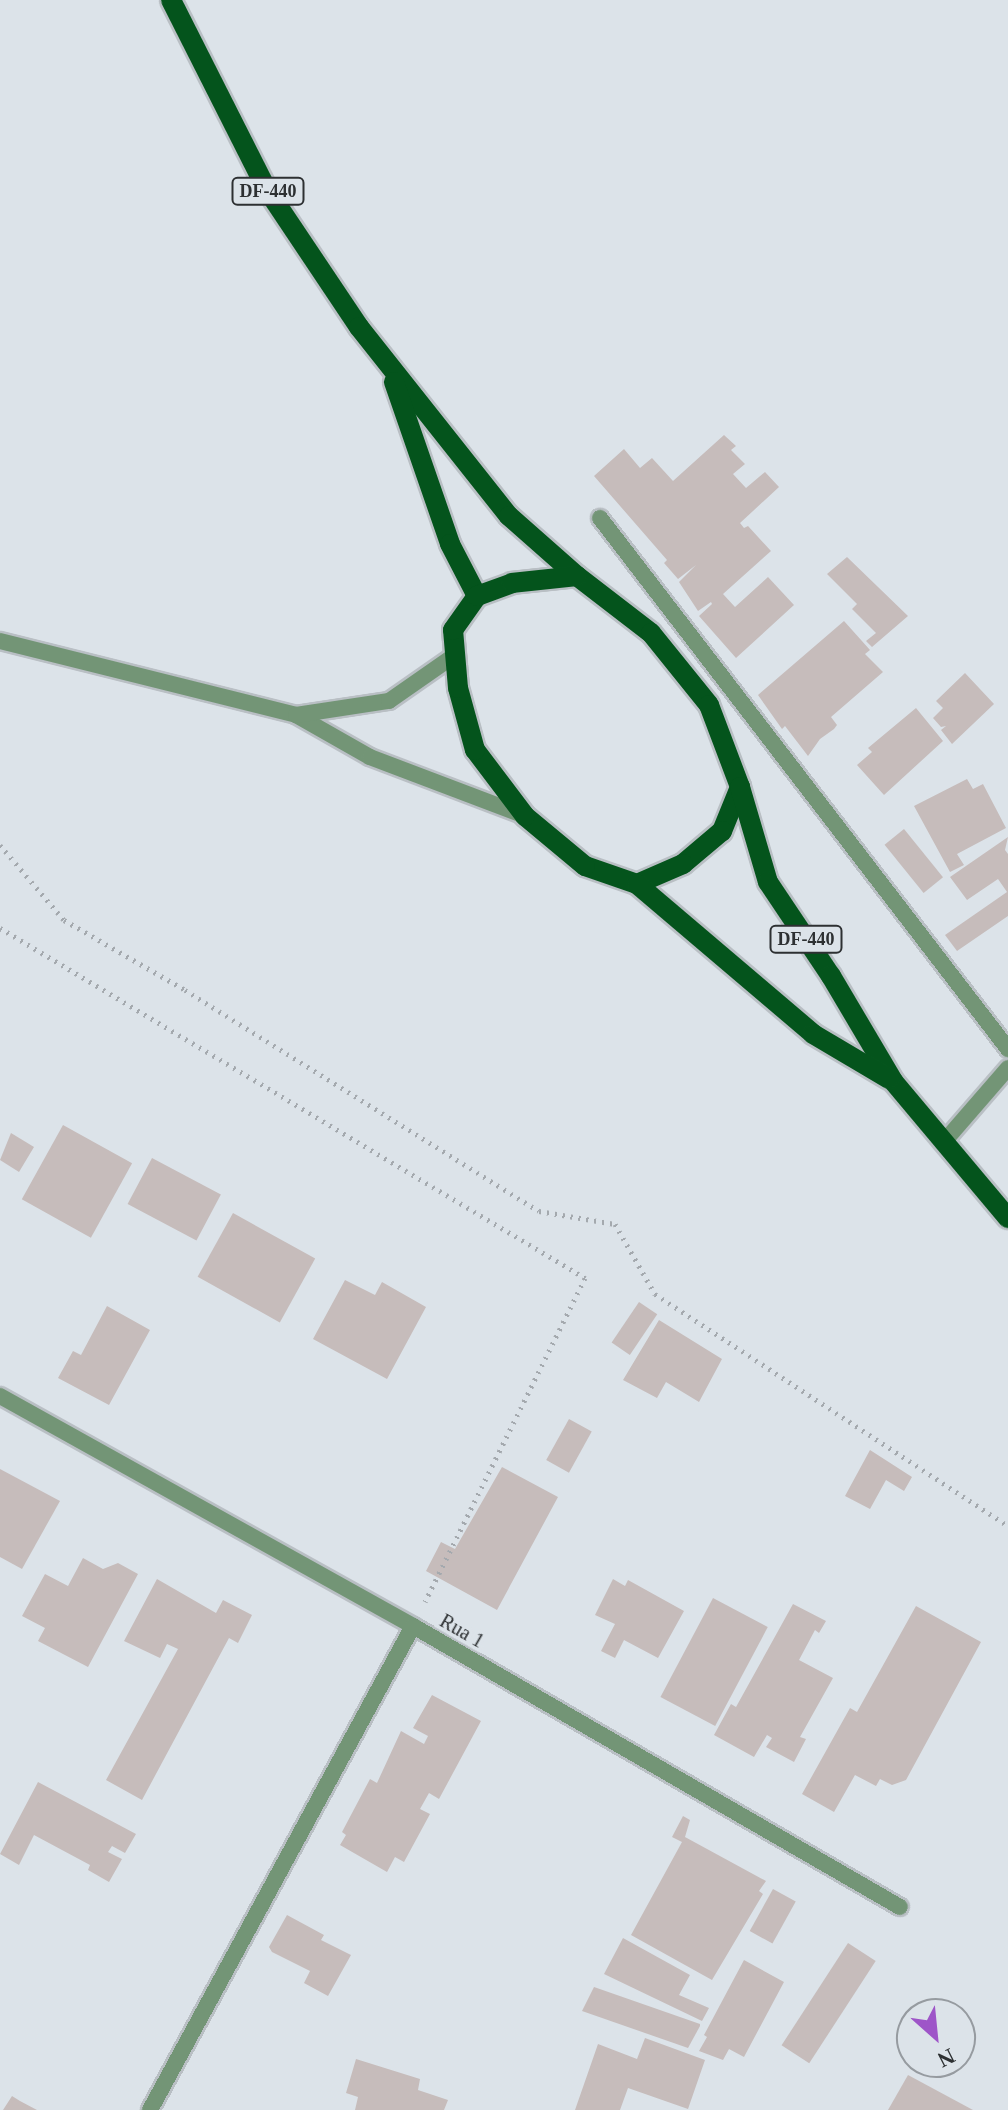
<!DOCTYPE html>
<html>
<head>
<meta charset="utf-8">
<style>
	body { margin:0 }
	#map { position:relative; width:1008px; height:2110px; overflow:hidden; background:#dce3e9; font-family:Georgia,serif }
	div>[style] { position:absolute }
	.building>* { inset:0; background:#c6bcbb; transform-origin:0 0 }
	.path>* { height:5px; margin-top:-2.5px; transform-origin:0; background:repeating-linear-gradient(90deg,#a4a9ae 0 2px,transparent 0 8px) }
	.roads { filter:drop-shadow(2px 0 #b9bfc4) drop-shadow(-2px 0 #b9bfc4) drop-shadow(0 2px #b9bfc4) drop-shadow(0 -2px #b9bfc4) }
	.minor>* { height:16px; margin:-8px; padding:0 8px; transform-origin:8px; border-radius:8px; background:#739576 }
	.tertiary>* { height:16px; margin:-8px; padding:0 8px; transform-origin:8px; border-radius:8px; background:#739576 }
	.primary>* { height:20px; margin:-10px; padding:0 10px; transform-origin:10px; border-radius:10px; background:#04541c }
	span { translate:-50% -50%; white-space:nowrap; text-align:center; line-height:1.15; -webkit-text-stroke:7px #dce3e9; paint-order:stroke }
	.shield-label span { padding:2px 6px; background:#dce3e9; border:2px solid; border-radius:6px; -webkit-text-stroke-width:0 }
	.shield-label { font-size:18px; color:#2d3032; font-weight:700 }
	.street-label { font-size:20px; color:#2d3032 }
	.north { position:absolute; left:896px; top:1998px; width:80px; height:80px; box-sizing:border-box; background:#dce3e9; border:2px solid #969ba0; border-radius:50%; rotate:153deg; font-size:22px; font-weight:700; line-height:32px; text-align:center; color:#2d3032 }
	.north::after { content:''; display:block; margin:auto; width:28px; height:36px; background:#9e55c8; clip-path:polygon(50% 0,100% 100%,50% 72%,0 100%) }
</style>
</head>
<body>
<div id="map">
	<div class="building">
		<div style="clip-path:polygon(724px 435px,736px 446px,731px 450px,745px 464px,733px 474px,746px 488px,765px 472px,779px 487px,740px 523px,744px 528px,748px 526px,771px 551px,723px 594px,735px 607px,768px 577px,794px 605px,736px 658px,699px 616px,712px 604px,711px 602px,698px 611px,679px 582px,696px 565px,678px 579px,664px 563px,667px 560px,594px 476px,624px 449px,640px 468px,652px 458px,673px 481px)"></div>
		<div style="clip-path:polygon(847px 557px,908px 616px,872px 647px,866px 641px,876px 633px,852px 609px,857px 604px,827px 574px)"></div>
		<div style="clip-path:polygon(844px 621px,870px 650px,865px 654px,883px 672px,831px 717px,837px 725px,834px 729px,820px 739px,808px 756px,785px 726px,782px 729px,758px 695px)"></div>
		<div style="clip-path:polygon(965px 673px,994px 704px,952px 744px,941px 730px,946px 726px,941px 727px,933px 718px,943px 708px,936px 701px)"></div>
		<div style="clip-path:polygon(916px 708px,943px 741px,884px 795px,857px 765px,872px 752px,868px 748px)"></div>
		<div style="clip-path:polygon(967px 779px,973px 789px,983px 784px,1006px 828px,957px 854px,964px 865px,950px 872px,914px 806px)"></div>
		<div style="left:904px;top:829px;width:62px;height:25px;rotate:51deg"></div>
		<div style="clip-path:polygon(1008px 837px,1005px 850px,1008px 854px,1008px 916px,957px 951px,945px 935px,1007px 892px,998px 879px,967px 900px,950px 877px)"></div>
		<div style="left:63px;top:1125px;width:79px;height:85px;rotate:29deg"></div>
		<div style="clip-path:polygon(11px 1133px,34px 1147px,19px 1172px,0 1160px)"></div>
		<div style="left:152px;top:1158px;width:78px;height:52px;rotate:28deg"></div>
		<div style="left:233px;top:1213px;width:94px;height:73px;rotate:29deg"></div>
		<div style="clip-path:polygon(345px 1280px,375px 1295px,382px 1282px,426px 1307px,387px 1379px,313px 1339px)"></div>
		<div style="left:639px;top:1302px;width:22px;height:49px;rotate:34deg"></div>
		<div style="clip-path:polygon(107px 1306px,150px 1330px,109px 1405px,58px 1378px,73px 1351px,81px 1355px)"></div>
		<div style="clip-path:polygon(659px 1320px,722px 1359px,699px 1402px,666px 1382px,657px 1398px,623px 1380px)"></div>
		<div style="left:569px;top:1419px;width:26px;height:47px;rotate:29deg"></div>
		<div style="clip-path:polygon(870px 1450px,912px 1477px,904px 1491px,886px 1480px,870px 1509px,845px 1496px)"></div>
		<div style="clip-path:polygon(502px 1467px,558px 1497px,497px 1610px,426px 1571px,441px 1542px,455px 1549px)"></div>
		<div style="clip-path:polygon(0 1469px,60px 1501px,22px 1569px,0 1557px)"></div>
		<div style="clip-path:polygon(83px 1558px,103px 1569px,118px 1563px,138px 1574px,88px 1667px,38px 1641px,45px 1628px,22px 1616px,45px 1574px,68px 1586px)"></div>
		<div style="clip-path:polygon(157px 1579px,216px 1613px,223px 1600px,252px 1615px,238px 1643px,229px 1638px,142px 1800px,106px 1780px,178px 1649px,167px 1644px,160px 1658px,124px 1641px)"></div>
		<div style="clip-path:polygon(613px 1579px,625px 1586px,628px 1580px,684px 1611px,658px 1658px,624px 1640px,615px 1658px,601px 1651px,615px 1624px,595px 1615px)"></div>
		<div style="left:713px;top:1598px;width:62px;height:112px;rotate:28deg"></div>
		<div style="clip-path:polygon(793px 1604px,826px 1621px,819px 1633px,815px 1630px,799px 1660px,833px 1678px,800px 1737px,806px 1739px,794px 1762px,766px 1747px,772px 1738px,767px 1735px,754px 1757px,714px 1735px,731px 1704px,736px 1707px)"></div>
		<div style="clip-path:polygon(916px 1606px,981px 1642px,906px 1780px,892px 1785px,880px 1779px,876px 1786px,855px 1775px,834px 1812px,802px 1794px,850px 1708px,857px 1712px)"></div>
		<div style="clip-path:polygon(432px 1695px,481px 1721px,439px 1799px,429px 1793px,420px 1809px,430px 1814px,404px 1862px,395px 1857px,387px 1872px,340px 1845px,346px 1835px,342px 1832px,370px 1779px,377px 1783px,401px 1731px,424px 1744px,428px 1736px,413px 1728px)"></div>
		<div style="clip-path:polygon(38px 1782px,136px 1834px,125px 1853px,112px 1846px,108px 1852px,122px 1859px,109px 1882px,88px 1870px,90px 1865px,34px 1835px,19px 1865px,0 1854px)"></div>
		<div style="clip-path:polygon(683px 1816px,690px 1820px,685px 1837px,766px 1881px,759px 1891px,763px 1894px,712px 1980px,631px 1935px,682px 1842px,672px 1837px)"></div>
		<div style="left:773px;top:1889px;width:26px;height:48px;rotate:29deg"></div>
		<div style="clip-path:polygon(287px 1915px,324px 1935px,321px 1940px,351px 1955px,328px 1996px,304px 1983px,310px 1971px,272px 1952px,269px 1947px)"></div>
		<div style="clip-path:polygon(623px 1938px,690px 1975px,679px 1995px,709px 2008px,702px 2021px,604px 1974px)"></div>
		<div style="left:848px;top:1943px;width:33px;height:122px;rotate:33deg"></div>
		<div style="clip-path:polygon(744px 1960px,784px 1982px,744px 2057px,729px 2049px,723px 2060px,699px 2051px,707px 2037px,704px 2035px)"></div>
		<div style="clip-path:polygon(594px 1987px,700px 2024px,700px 2026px,688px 2048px,582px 2011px)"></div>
		<div style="clip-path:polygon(645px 2038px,705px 2060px,688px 2109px,628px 2088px,620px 2110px,575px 2110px,598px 2044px,637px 2059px)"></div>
		<div style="clip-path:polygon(356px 2059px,420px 2079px,418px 2090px,448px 2100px,444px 2110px,355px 2110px,358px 2097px,346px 2093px)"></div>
		<div style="clip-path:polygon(908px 2075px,973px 2110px,888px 2110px)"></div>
		<div style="clip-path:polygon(12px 2096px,20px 2101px,37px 2110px,3px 2110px)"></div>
	</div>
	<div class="path">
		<div style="left:0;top:845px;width:99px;rotate:49.5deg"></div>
		<div style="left:64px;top:920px;width:140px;rotate:30deg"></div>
		<div style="left:185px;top:990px;width:417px;rotate:32deg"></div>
		<div style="left:539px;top:1211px;width:77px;rotate:9.7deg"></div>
		<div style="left:615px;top:1224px;width:81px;rotate:60.3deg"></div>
		<div style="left:655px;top:1294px;width:422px;rotate:33.3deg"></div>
		<div style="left:0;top:928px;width:682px;rotate:30.89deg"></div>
		<div style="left:585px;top:1278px;width:361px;rotate:116.3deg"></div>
	</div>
	<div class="roads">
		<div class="minor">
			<div style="left:600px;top:518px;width:670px;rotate:52.46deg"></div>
			<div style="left:943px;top:1143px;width:99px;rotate:-49.1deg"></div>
			<div style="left:0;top:1396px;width:473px;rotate:29.1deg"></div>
			<div style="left:413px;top:1626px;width:562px;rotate:29.99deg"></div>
			<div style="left:150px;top:2110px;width:551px;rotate:-61.48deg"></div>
		</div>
		<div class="tertiary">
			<div style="left:0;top:641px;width:305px;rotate:14deg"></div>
			<div style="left:296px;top:715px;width:85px;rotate:29.6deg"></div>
			<div style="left:370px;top:757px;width:166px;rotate:20.8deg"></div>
			<div style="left:296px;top:715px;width:94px;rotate:-8.6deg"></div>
			<div style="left:389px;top:701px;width:80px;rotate:-34.9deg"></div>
		</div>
		<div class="primary">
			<div style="left:171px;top:0;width:211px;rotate:63.2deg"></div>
			<div style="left:266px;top:188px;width:167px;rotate:56.2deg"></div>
			<div style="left:359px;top:327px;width:241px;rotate:51.6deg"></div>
			<div style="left:509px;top:516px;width:91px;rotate:41.4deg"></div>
			<div style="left:394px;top:382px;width:171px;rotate:70.9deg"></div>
			<div style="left:450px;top:544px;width:59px;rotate:62.6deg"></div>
			<div style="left:577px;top:576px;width:93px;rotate:37.6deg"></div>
			<div style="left:651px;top:633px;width:92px;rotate:51.1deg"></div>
			<div style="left:709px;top:705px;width:88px;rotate:69.3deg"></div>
			<div style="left:740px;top:787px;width:48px;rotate:112.2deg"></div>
			<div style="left:722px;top:831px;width:51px;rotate:139.8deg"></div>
			<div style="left:683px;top:864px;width:50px;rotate:156.5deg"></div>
			<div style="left:637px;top:884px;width:55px;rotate:-160.9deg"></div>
			<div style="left:585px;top:866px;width:78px;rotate:-140.2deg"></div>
			<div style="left:525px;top:816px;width:83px;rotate:-127.1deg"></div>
			<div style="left:475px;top:750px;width:64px;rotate:-105.3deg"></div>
			<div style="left:458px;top:688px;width:58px;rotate:-94.9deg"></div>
			<div style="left:453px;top:630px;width:42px;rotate:-54.8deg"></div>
			<div style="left:477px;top:596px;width:37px;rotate:-20deg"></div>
			<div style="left:512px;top:583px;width:65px;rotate:-6.1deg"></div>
			<div style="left:740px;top:787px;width:99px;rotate:73.6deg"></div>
			<div style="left:768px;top:882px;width:113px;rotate:56.2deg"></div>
			<div style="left:831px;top:976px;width:122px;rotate:59.4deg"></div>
			<div style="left:893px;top:1081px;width:179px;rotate:50deg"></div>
			<div style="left:637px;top:884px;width:231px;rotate:40.4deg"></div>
			<div style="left:813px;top:1034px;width:88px;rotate:30.6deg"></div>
		</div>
	</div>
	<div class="shield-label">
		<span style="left:268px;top:191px">DF-440</span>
		<span style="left:806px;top:939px">DF-440</span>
	</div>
	<div class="street-label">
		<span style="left:462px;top:1631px;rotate:30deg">Rua 1</span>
	</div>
	<div class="north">N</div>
</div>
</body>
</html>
